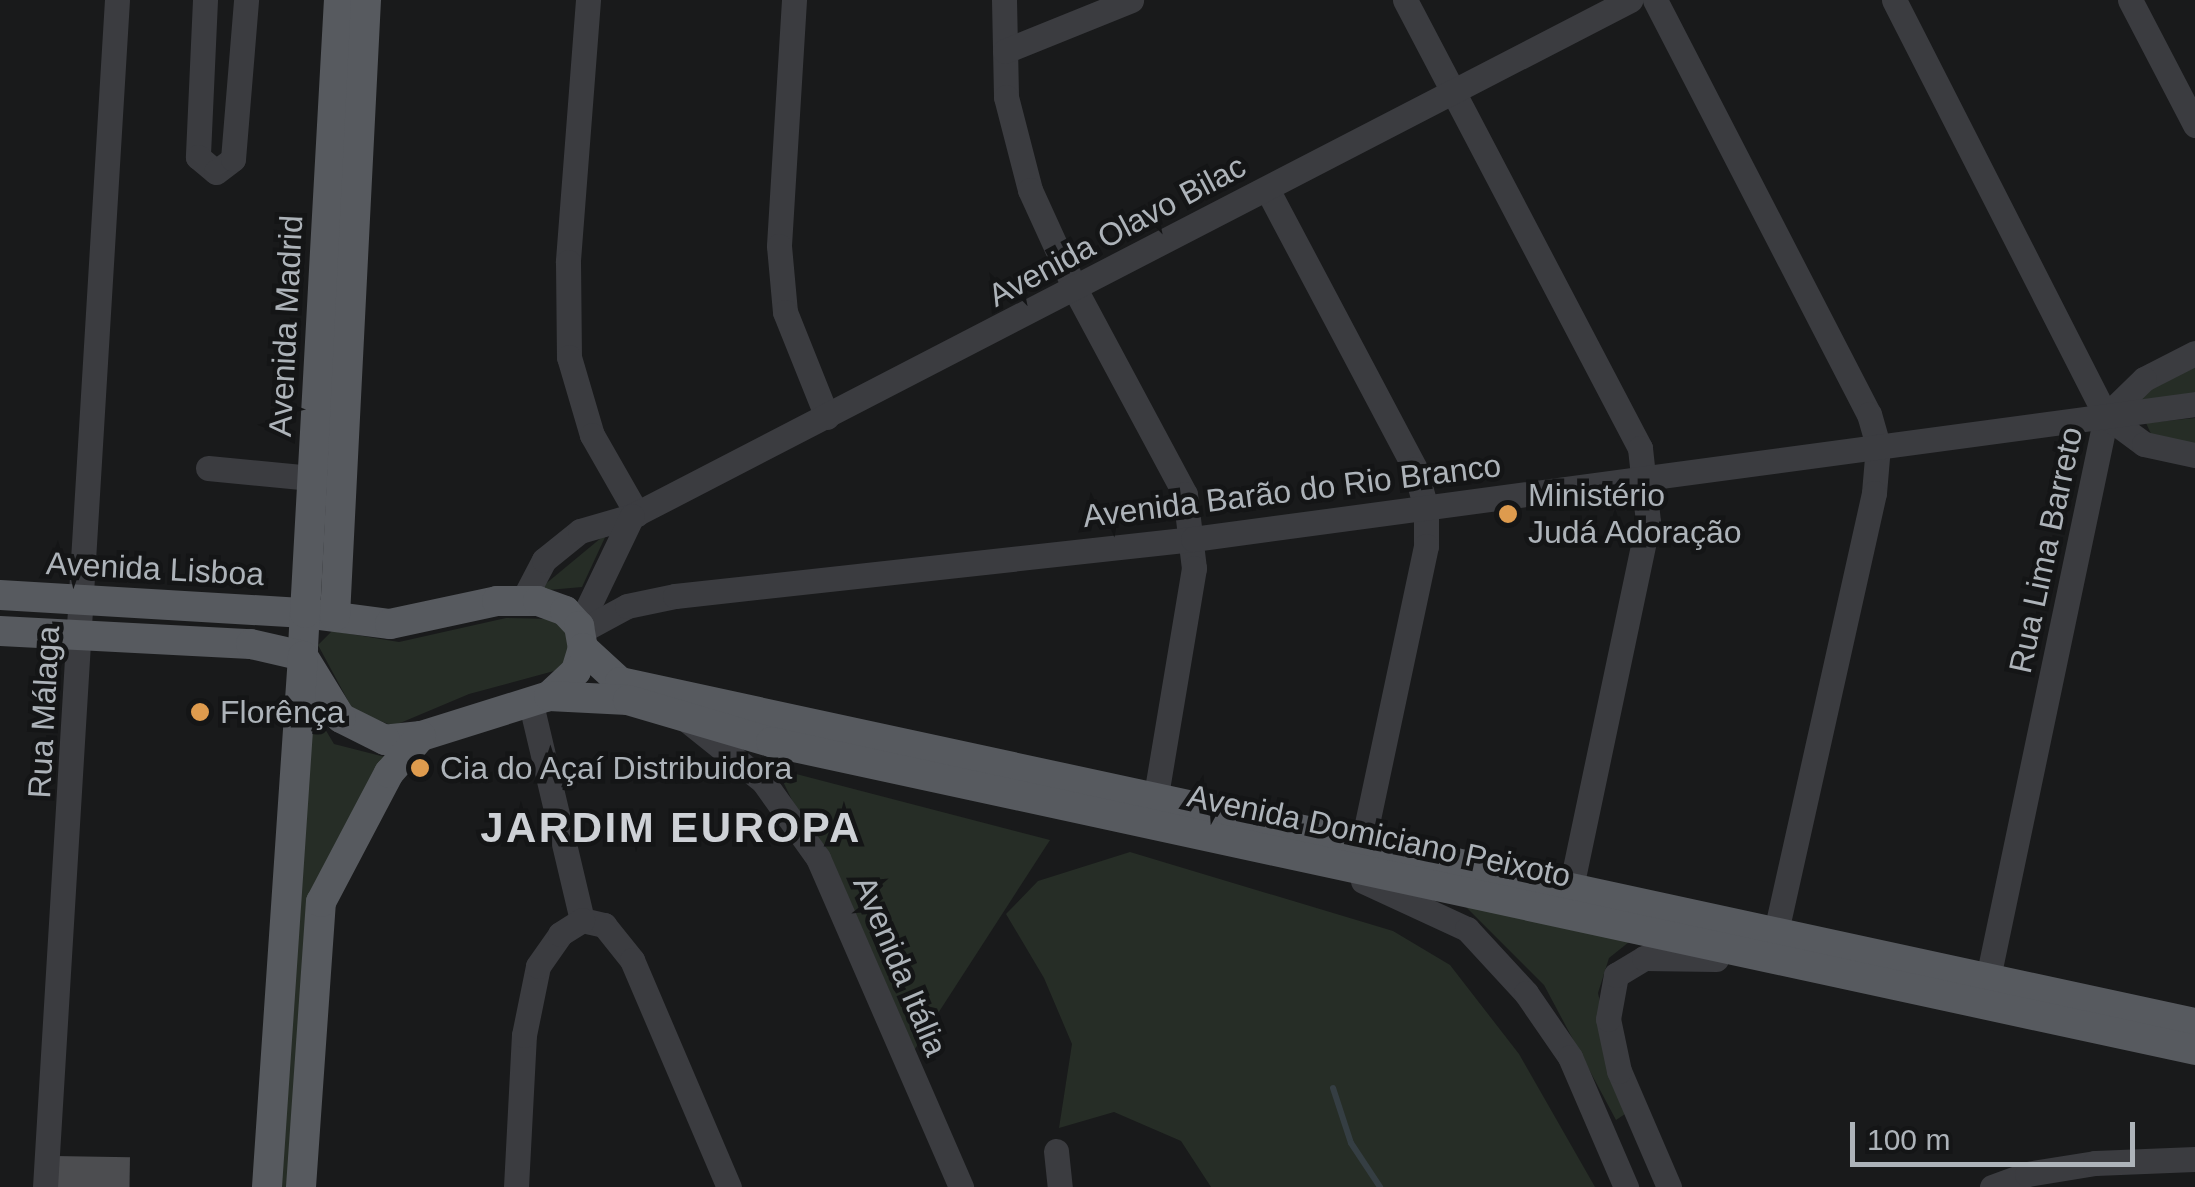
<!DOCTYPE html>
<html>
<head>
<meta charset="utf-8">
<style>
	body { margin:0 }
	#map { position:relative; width:2195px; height:1187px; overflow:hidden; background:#191a1b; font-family:Arial,sans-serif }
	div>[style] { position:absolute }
	.green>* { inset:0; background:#262d26 }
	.stream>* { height:6px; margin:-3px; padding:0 3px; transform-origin:3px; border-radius:3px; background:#353e43 }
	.building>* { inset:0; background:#4c4d50; transform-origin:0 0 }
	.minor>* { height:25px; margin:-12.5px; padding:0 12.5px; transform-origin:12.5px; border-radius:12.5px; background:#3b3c40 }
	.major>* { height:30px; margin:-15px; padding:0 15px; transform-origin:15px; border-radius:15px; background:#575a5f }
	.dots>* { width:28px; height:28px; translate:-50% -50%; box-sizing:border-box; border:5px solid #141516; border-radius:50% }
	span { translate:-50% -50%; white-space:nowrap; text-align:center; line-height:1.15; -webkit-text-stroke:9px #141516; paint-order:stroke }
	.street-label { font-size:32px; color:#adb3b9 }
	.poi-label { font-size:32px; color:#adb3b9 }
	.left { translate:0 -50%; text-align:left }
	.district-label { font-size:42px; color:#ced1d6; font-weight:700; letter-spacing:2.5px }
	.scale { position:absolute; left:1850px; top:1122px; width:285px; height:45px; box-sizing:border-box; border:5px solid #adb3b9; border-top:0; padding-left:12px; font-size:30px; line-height:35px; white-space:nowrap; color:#adb3b9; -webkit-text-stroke:8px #141516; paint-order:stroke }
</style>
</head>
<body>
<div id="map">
	<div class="green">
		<div style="clip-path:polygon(2195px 362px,2195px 394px,2139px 402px,2149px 385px)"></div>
		<div style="clip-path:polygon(2195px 418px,2195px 444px,2152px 436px,2146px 423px)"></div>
		<div style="clip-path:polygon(607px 533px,582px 587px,537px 591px)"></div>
		<div style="clip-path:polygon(506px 618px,552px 619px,571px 635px,565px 668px,469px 694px,393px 726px,353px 710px,318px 645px,332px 631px,399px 642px)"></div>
		<div style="clip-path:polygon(306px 697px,334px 744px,389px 758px,322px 873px,293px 1187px,276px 1187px)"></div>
		<div style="clip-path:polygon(777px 769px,1050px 840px,913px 1052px)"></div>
		<div style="clip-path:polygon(1130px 852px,1393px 931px,1450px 965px,1519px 1054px,1595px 1187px,1211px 1187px,1181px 1141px,1114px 1112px,1059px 1128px,1072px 1044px,1044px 978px,1006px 914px,1038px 881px)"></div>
		<div style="clip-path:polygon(1456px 897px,1639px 934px,1609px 958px,1598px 993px,1625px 1114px,1616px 1120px,1544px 985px)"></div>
	</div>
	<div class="stream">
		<div style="left:1333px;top:1088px;width:58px;rotate:71.9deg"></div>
		<div style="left:1351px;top:1143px;width:53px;rotate:56.6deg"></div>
	</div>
	<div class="building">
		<div style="left:54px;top:1156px;width:76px;height:31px;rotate:1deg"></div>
	</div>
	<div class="minor">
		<div style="left:205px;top:0;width:157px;rotate:92.6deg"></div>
		<div style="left:198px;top:157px;width:23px;rotate:40deg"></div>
		<div style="left:216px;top:172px;width:21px;rotate:-37deg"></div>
		<div style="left:233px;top:159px;width:160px;rotate:-85.3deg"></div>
		<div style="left:588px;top:0;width:263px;rotate:94.4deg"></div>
		<div style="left:568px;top:262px;width:95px;rotate:89.4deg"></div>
		<div style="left:569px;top:357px;width:81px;rotate:73.6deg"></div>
		<div style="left:592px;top:435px;width:91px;rotate:60.3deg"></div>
		<div style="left:794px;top:0;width:246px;rotate:93.5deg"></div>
		<div style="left:779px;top:246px;width:66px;rotate:84.8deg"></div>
		<div style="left:785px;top:312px;width:113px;rotate:68.2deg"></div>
		<div style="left:1004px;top:0;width:97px;rotate:88.8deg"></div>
		<div style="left:1006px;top:97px;width:96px;rotate:75.5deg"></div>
		<div style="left:1030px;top:190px;width:111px;rotate:65.5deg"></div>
		<div style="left:1076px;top:291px;width:230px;rotate:61.8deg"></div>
		<div style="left:1185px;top:494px;width:75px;rotate:83.1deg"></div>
		<div style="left:1194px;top:568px;width:231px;rotate:99.5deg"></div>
		<div style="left:1405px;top:0;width:506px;rotate:62.32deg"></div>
		<div style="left:1640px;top:448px;width:74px;rotate:83.8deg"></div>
		<div style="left:1648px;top:522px;width:373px;rotate:101.9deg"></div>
		<div style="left:1655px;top:0;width:466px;rotate:62.7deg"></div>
		<div style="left:1869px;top:414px;width:33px;rotate:74deg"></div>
		<div style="left:1878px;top:446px;width:47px;rotate:94.9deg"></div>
		<div style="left:1874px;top:493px;width:450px;rotate:102.6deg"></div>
		<div style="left:1894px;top:0;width:467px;rotate:63deg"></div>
		<div style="left:2106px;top:416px;width:574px;rotate:101.86deg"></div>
		<div style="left:2130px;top:0;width:141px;rotate:62.5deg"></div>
		<div style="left:1005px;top:51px;width:136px;rotate:-22deg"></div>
		<div style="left:1267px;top:189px;width:317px;rotate:62.1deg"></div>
		<div style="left:1415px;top:469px;width:41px;rotate:74.2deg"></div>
		<div style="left:1426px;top:508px;width:38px;rotate:90deg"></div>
		<div style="left:1426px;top:546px;width:303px;rotate:102deg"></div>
		<div style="left:2195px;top:353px;width:57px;rotate:153deg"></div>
		<div style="left:2144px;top:379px;width:53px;rotate:135.8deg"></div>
		<div style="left:2106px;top:416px;width:47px;rotate:36.4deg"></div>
		<div style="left:2144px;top:444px;width:52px;rotate:12.2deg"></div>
		<div style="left:208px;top:468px;width:104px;rotate:5.5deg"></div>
		<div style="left:523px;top:600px;width:45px;rotate:-62.3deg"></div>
		<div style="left:544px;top:560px;width:46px;rotate:-38.9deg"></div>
		<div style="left:580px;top:531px;width:54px;rotate:-16.1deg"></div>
		<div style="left:632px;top:516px;width:1124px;rotate:-27.34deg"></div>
		<div style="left:579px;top:626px;width:122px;rotate:-64.3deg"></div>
		<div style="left:581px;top:631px;width:52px;rotate:-28.5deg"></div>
		<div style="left:627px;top:606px;width:49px;rotate:-11.8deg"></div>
		<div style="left:675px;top:596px;width:521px;rotate:-6.28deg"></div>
		<div style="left:1193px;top:539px;width:1011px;rotate:-7.67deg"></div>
		<div style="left:530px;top:700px;width:226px;rotate:76.7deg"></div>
		<div style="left:688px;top:721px;width:96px;rotate:38.7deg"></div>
		<div style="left:763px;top:781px;width:95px;rotate:54.5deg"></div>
		<div style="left:818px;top:858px;width:359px;rotate:66.5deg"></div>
		<div style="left:1363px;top:881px;width:115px;rotate:24.8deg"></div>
		<div style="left:1467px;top:929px;width:87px;rotate:47.3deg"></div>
		<div style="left:1526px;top:993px;width:78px;rotate:55.5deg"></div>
		<div style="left:1570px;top:1057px;width:142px;rotate:66.7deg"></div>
		<div style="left:582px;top:920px;width:23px;rotate:13deg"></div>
		<div style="left:604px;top:925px;width:45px;rotate:51.3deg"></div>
		<div style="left:632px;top:960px;width:247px;rotate:66.9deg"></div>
		<div style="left:1056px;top:1151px;width:36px;rotate:84deg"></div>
		<div style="left:45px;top:1187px;width:1189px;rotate:-86.53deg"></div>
		<div style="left:516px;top:1187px;width:152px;rotate:-87deg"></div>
		<div style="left:524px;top:1035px;width:70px;rotate:-78.5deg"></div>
		<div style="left:538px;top:966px;width:39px;rotate:-55deg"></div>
		<div style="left:560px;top:934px;width:26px;rotate:-32deg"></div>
		<div style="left:1669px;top:1187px;width:126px;rotate:-113.3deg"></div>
		<div style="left:1619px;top:1071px;width:53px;rotate:-101.9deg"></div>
		<div style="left:1608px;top:1019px;width:45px;rotate:-79.7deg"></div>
		<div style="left:1616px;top:975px;width:33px;rotate:-31deg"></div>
		<div style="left:1644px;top:958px;width:72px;rotate:0.8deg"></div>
		<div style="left:1992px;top:1187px;width:37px;rotate:-20deg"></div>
		<div style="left:2027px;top:1174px;width:69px;rotate:-9.2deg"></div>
		<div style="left:2095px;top:1163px;width:100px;rotate:-2.3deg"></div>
	</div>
	<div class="major">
		<div style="left:0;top:595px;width:306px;rotate:3.4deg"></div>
		<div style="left:305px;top:613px;width:86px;rotate:7.4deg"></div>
		<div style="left:390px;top:624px;width:109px;rotate:-12.1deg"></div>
		<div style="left:497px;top:601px;width:41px"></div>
		<div style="left:538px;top:601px;width:29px;rotate:20deg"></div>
		<div style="left:565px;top:611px;width:21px;rotate:47deg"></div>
		<div style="left:579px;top:626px;width:22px;rotate:80deg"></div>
		<div style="left:583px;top:648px;width:24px;rotate:107deg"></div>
		<div style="left:576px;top:671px;width:37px;rotate:137deg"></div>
		<div style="left:549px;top:696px;width:134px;rotate:162.6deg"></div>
		<div style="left:421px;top:736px;width:36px;rotate:174deg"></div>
		<div style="left:385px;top:740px;width:49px;rotate:-153.4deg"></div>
		<div style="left:341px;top:718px;width:73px;rotate:-121.5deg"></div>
		<div style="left:303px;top:656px;width:8px;rotate:-90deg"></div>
		<div style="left:303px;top:648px;width:35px;rotate:-87deg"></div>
		<div style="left:305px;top:613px;width:614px;rotate:-86.83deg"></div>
		<div style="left:335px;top:616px;width:617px;rotate:-87.12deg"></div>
		<div style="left:0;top:631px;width:251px;rotate:3deg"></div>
		<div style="left:251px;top:644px;width:53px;rotate:13deg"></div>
		<div style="left:303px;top:656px;width:532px;rotate:93.88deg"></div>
		<div style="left:583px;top:648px;width:50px;rotate:42.6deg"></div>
		<div style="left:620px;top:682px;width:1611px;rotate:12.22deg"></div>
		<div style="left:549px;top:696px;width:79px;rotate:2.9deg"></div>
		<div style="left:628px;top:700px;width:149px;rotate:16.4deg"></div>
		<div style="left:771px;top:742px;width:1457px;rotate:12.2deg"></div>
		<div style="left:301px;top:1187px;width:286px;rotate:-86deg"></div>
		<div style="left:321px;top:902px;width:146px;rotate:-62.2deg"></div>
		<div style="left:389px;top:773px;width:49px;rotate:-49.1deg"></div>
	</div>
	<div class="dots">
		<div style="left:1508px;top:514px;background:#de9b4e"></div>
		<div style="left:200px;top:712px;background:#de9b4e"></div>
		<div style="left:420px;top:768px;background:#de9b4e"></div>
	</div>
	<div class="street-label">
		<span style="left:1117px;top:231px;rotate:-28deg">Avenida Olavo Bilac</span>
		<span style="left:286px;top:326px;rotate:-87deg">Avenida Madrid</span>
		<span style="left:1292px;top:491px;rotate:-7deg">Avenida Barão do Rio Branco</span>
		<span style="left:2046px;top:550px;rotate:-78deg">Rua Lima Barreto</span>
		<span style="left:155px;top:569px;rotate:3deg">Avenida Lisboa</span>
		<span style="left:44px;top:712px;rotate:-87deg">Rua Málaga</span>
		<span style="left:1379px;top:836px;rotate:12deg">Avenida Domiciano Peixoto</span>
		<span style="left:900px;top:966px;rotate:67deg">Avenida Itália</span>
	</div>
	<div class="poi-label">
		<span class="left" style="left:1528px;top:514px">Ministério<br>Judá Adoração</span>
		<span class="left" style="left:220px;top:712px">Florênça</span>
		<span class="left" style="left:440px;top:768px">Cia do Açaí Distribuidora</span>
	</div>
	<div class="district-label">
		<span style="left:671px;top:828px">JARDIM EUROPA</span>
	</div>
	<div class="scale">100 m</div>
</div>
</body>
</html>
